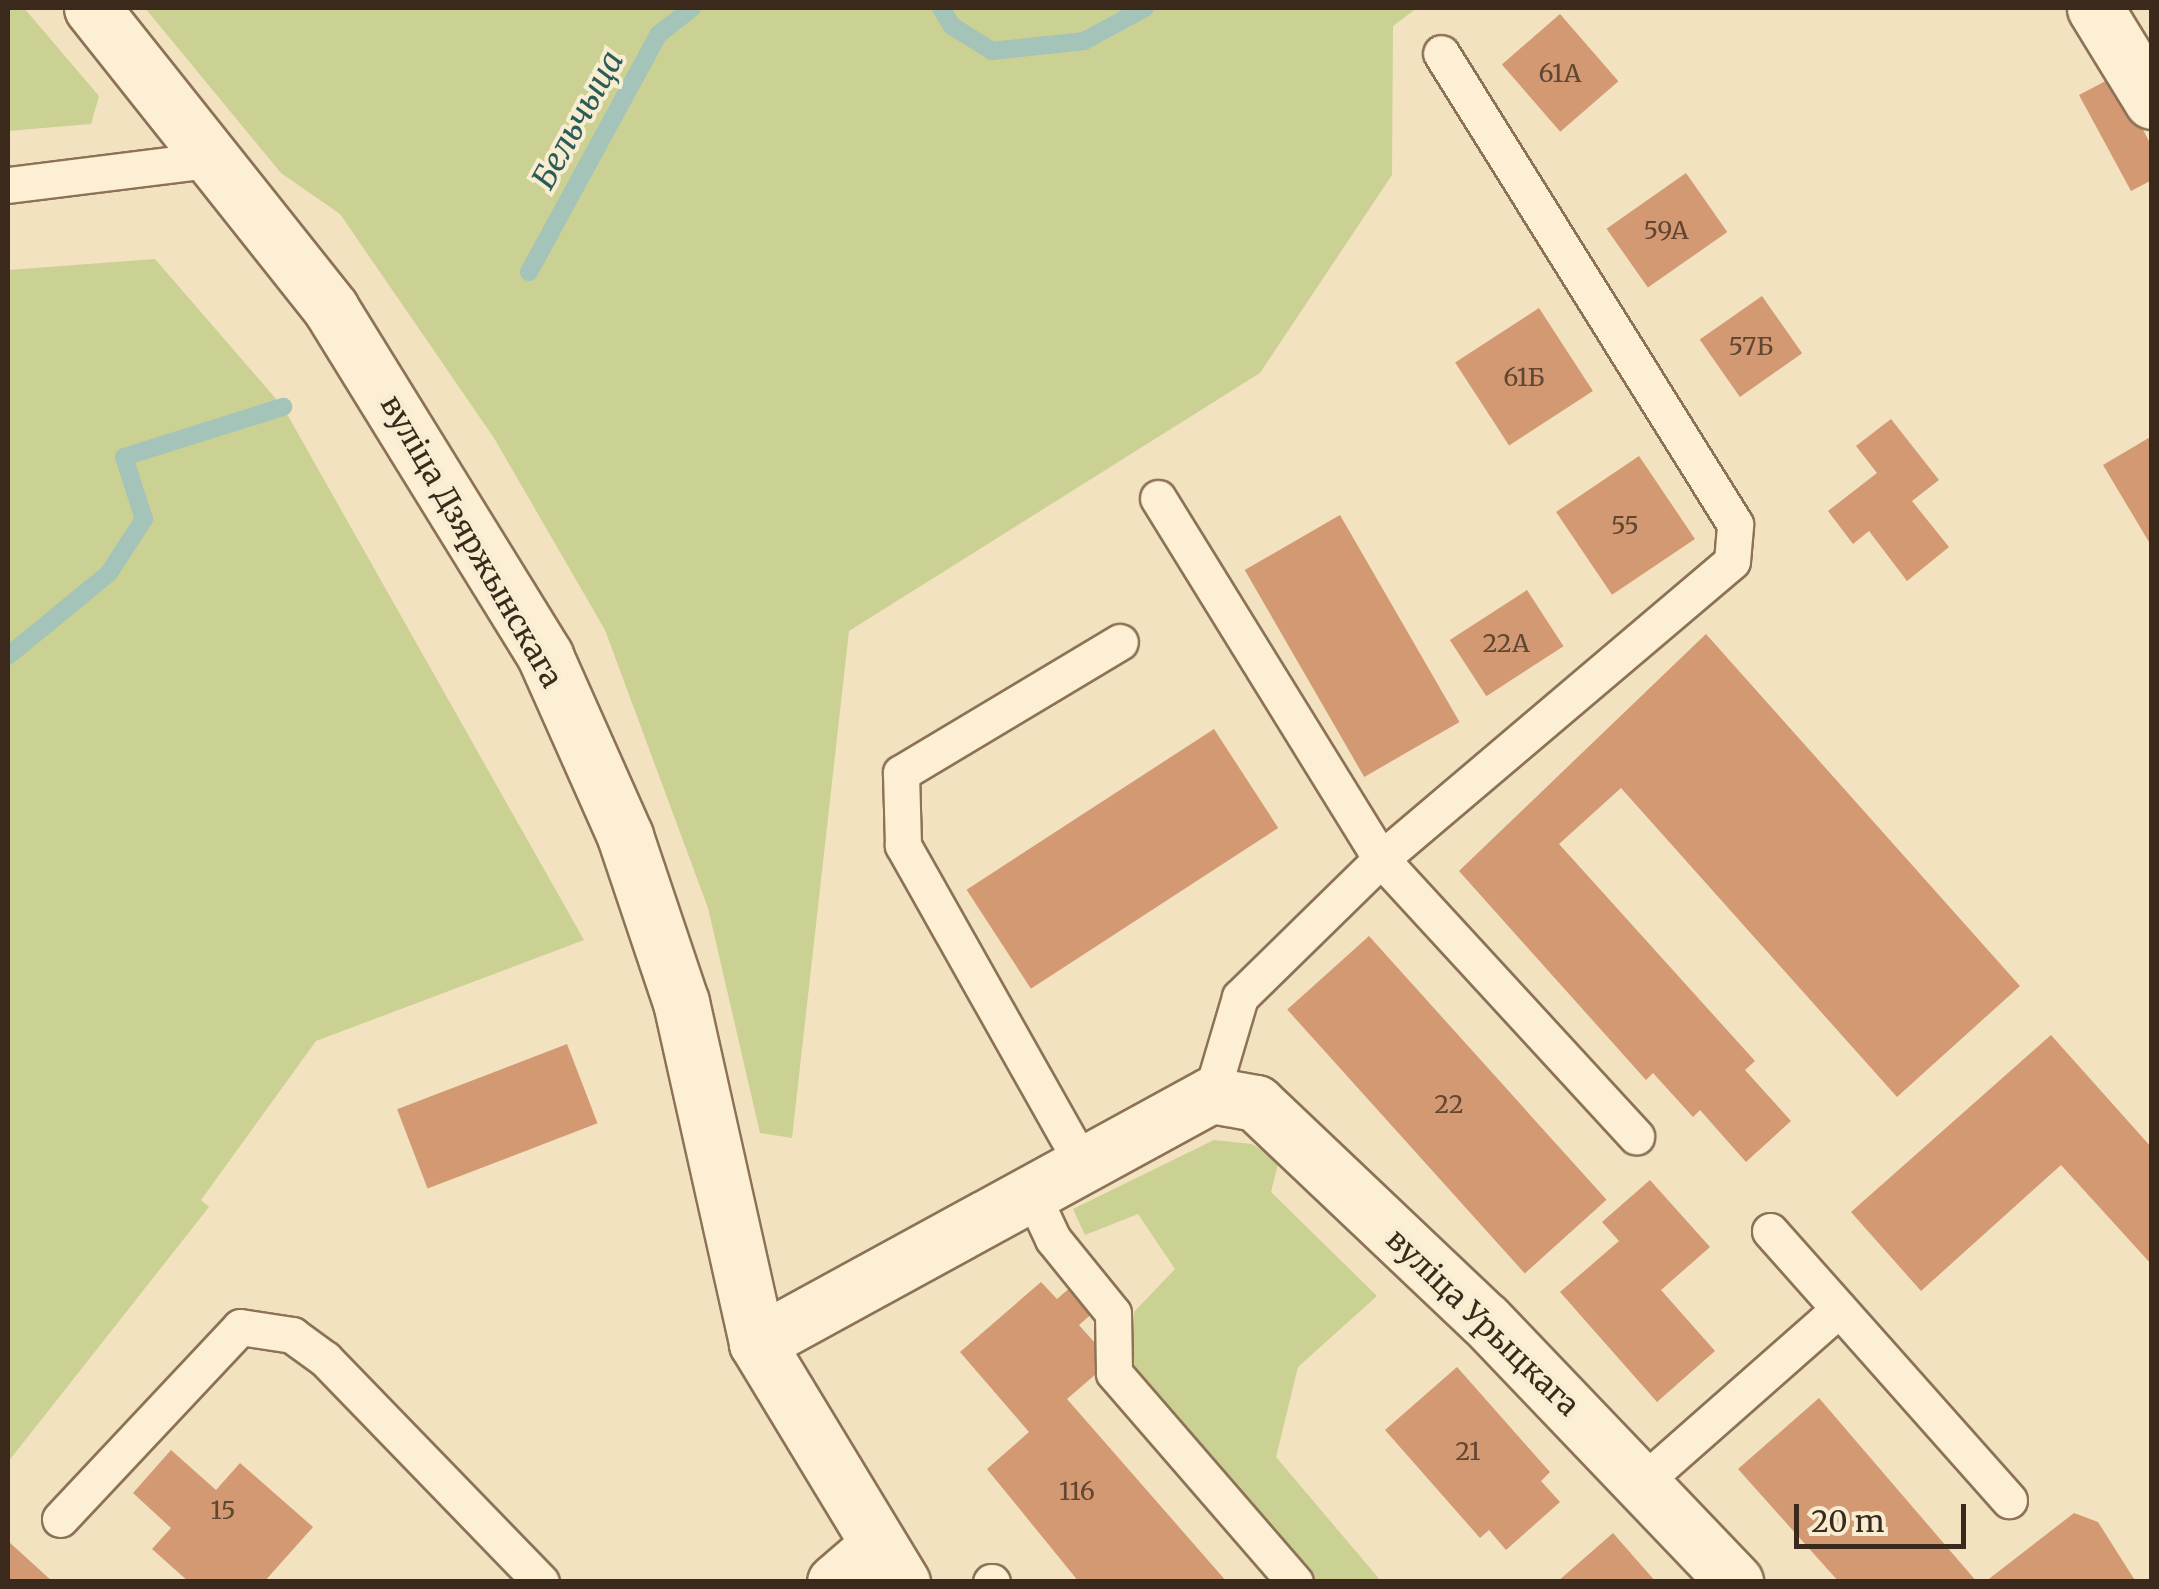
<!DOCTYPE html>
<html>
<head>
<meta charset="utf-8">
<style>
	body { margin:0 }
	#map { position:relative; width:2159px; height:1589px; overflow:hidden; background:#f2e2c0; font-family:Merriweather,serif }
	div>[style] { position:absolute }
	.green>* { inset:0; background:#cbd193 }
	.stream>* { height:18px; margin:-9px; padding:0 9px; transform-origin:9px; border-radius:9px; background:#a4c3b9 }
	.building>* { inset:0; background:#d39973; transform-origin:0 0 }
	.roads { filter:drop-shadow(2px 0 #8d7256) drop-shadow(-2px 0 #8d7256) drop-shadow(0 2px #8d7256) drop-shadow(0 -2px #8d7256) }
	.service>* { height:35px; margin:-17.5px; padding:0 17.5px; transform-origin:17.5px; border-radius:17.5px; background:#fcefd4 }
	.minor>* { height:55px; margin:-27.5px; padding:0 27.5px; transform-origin:27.5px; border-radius:27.5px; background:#fcefd4 }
	.tertiary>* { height:55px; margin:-27.5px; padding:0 27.5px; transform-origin:27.5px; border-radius:27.5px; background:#fcefd4 }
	span { translate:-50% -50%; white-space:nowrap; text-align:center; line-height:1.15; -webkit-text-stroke:8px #f8ecd1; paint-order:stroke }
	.number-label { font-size:25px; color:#614632 }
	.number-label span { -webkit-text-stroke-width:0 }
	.street-label { font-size:30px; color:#3b2a1c }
	.water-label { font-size:32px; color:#2a5c58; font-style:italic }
	.frame { position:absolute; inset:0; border:10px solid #3b2a1c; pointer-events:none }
	.scale { position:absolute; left:1794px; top:1504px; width:172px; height:45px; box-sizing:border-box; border:5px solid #3b2a1c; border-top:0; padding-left:12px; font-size:30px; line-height:35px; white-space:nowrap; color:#3b2a1c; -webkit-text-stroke:8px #f8ecd1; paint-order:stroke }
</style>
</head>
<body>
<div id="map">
	<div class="green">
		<div style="clip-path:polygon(8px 8px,24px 8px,99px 96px,91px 124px,8px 131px)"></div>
		<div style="clip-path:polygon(145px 8px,1417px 8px,1393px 26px,1392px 175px,1260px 373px,849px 631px,792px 1138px,760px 1133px,708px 908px,605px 630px,494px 438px,340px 214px,281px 173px)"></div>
		<div style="clip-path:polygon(155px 259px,283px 407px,584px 940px,316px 1041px,201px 1200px,209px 1207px,8px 1462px,8px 270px)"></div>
		<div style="clip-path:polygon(1214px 1140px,1252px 1144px,1279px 1160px,1271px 1192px,1377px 1296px,1298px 1367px,1276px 1457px,1381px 1581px,1315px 1581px,1132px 1371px,1134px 1312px,1175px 1269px,1138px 1214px,1085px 1235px,1073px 1209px)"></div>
	</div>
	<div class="stream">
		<div style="left:941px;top:8px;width:21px;rotate:59deg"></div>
		<div style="left:952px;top:26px;width:47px;rotate:32deg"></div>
		<div style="left:992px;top:51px;width:93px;rotate:-6.2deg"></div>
		<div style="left:1084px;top:41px;width:69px;rotate:-28.4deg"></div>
		<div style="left:529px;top:272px;width:271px;rotate:-61.4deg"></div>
		<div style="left:659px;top:34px;width:42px;rotate:-38.2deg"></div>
		<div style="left:8px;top:656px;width:131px;rotate:-39.4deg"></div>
		<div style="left:109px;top:573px;width:64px;rotate:-57.1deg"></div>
		<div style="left:144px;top:519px;width:65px;rotate:-107.9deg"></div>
		<div style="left:124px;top:457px;width:167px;rotate:-17.5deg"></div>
	</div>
	<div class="building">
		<div style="left:1560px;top:14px;width:89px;height:77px;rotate:49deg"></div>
		<div style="clip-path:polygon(2115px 76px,2152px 147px,2152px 180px,2131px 191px,2079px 95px)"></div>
		<div style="left:1686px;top:173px;width:72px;height:97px;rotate:55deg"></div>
		<div style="left:1762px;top:296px;width:70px;height:76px;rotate:55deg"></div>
		<div style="left:1539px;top:308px;width:99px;height:100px;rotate:57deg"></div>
		<div style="clip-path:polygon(1891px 419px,1939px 480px,1912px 501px,1949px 547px,1907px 581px,1869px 531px,1853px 544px,1828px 511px,1877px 473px,1856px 446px)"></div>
		<div style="clip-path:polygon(2152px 436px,2152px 547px,2103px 465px)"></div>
		<div style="left:1639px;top:456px;width:100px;height:100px;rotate:56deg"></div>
		<div style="left:1340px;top:515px;width:239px;height:110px;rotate:60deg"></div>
		<div style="left:1527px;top:590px;width:67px;height:92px;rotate:57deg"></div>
		<div style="clip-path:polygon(1706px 634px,2020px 986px,1897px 1097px,1621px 788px,1559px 844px,1755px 1061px,1745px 1070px,1791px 1121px,1746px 1162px,1700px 1110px,1693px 1117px,1653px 1073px,1646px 1080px,1459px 871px)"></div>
		<div style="left:1214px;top:729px;width:118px;height:295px;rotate:57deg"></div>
		<div style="left:1369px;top:936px;width:355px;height:110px;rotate:48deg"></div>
		<div style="clip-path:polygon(2051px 1035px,2152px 1148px,2152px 1265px,2061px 1165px,1921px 1291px,1851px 1212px)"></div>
		<div style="left:567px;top:1044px;width:85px;height:182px;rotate:69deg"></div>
		<div style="clip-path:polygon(1650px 1180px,1710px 1247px,1661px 1290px,1715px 1351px,1657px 1402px,1560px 1292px,1619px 1241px,1602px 1222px)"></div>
		<div style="clip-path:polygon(1080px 1279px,1102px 1305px,1079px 1325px,1111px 1361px,1067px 1399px,1227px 1582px,1079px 1582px,987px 1469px,1029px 1432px,960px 1352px,1041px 1282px,1057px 1299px)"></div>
		<div style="clip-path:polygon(1457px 1367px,1550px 1472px,1541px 1481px,1560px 1502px,1506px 1550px,1489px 1530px,1480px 1538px,1385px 1430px)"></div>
		<div style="clip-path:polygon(1819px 1398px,1977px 1582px,1839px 1582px,1738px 1469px)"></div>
		<div style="clip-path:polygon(171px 1450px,216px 1490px,240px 1463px,313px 1527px,264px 1582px,189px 1582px,152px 1549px,171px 1528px,133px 1493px)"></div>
		<div style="clip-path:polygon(2074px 1513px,2098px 1522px,2136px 1582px,1985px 1582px)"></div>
		<div style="clip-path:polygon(1613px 1533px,1656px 1582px,1557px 1582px)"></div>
		<div style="clip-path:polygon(8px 1541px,53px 1582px,8px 1582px)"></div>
	</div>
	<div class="roads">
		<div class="service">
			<div style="left:8px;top:185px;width:211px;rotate:-7.1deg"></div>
			<div style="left:1158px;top:498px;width:424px;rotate:58.3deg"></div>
			<div style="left:1381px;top:859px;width:377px;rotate:47.4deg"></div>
			<div style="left:1211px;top:1095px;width:102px;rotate:-73.5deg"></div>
			<div style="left:1240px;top:997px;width:197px;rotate:-44.4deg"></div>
			<div style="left:1381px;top:859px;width:460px;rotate:-40.3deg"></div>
			<div style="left:1732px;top:561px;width:37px;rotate:-85deg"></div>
			<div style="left:1735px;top:524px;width:555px;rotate:-121.97deg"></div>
			<div style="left:1082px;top:1163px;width:365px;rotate:-119.4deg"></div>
			<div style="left:903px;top:845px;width:72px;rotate:-91.6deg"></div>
			<div style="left:901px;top:773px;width:255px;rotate:-30.9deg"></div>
			<div style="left:1031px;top:1192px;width:52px;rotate:64.9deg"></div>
			<div style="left:1053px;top:1239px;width:95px;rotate:51deg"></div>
			<div style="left:1113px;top:1313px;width:60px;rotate:89deg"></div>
			<div style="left:1114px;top:1373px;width:276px;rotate:49.1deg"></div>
			<div style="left:1770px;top:1231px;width:360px;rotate:48.4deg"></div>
			<div style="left:1644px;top:1481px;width:260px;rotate:-41.4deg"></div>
			<div style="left:60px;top:1519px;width:263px;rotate:-46.8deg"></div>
			<div style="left:240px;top:1327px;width:53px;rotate:8.7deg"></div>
			<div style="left:292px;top:1335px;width:41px;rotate:36deg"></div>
			<div style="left:325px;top:1359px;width:310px;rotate:45.9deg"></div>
			<div style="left:991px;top:1582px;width:1px"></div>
		</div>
		<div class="minor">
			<div style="left:2095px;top:8px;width:109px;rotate:58.5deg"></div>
			<div style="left:757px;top:1343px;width:517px;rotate:-28.65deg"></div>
			<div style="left:1211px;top:1095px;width:46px;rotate:10.1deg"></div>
			<div style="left:1256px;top:1103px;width:315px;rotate:43.5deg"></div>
			<div style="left:1485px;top:1320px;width:362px;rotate:46.3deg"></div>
			<div style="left:835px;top:1582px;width:57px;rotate:-40.7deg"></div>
		</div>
		<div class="tertiary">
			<div style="left:92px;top:8px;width:384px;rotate:51.5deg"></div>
			<div style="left:331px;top:309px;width:408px;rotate:58.3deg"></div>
			<div style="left:545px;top:656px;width:197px;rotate:66deg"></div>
			<div style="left:625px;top:836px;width:175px;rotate:71.4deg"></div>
			<div style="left:681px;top:1002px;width:349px;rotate:77.4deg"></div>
			<div style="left:757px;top:1343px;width:280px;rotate:58.8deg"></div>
		</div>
	</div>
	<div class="number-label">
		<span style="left:1560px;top:73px">61А</span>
		<span style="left:1666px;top:230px">59А</span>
		<span style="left:1751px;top:346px">57Б</span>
		<span style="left:1524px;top:377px">61Б</span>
		<span style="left:1625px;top:525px">55</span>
		<span style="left:1506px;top:643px">22А</span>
		<span style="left:1449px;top:1104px">22</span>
		<span style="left:1468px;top:1451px">21</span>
		<span style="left:1077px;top:1491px">116</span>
		<span style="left:223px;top:1510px">15</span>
	</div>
	<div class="street-label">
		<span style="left:472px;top:541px;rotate:60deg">вуліца Дзяржынскага</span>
		<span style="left:1483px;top:1322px;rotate:44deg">вуліца Урыцкага</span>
	</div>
	<div class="water-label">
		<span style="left:578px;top:120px;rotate:-61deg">Бельчыца</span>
	</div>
	<div class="frame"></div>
	<div class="scale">20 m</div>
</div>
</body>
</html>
